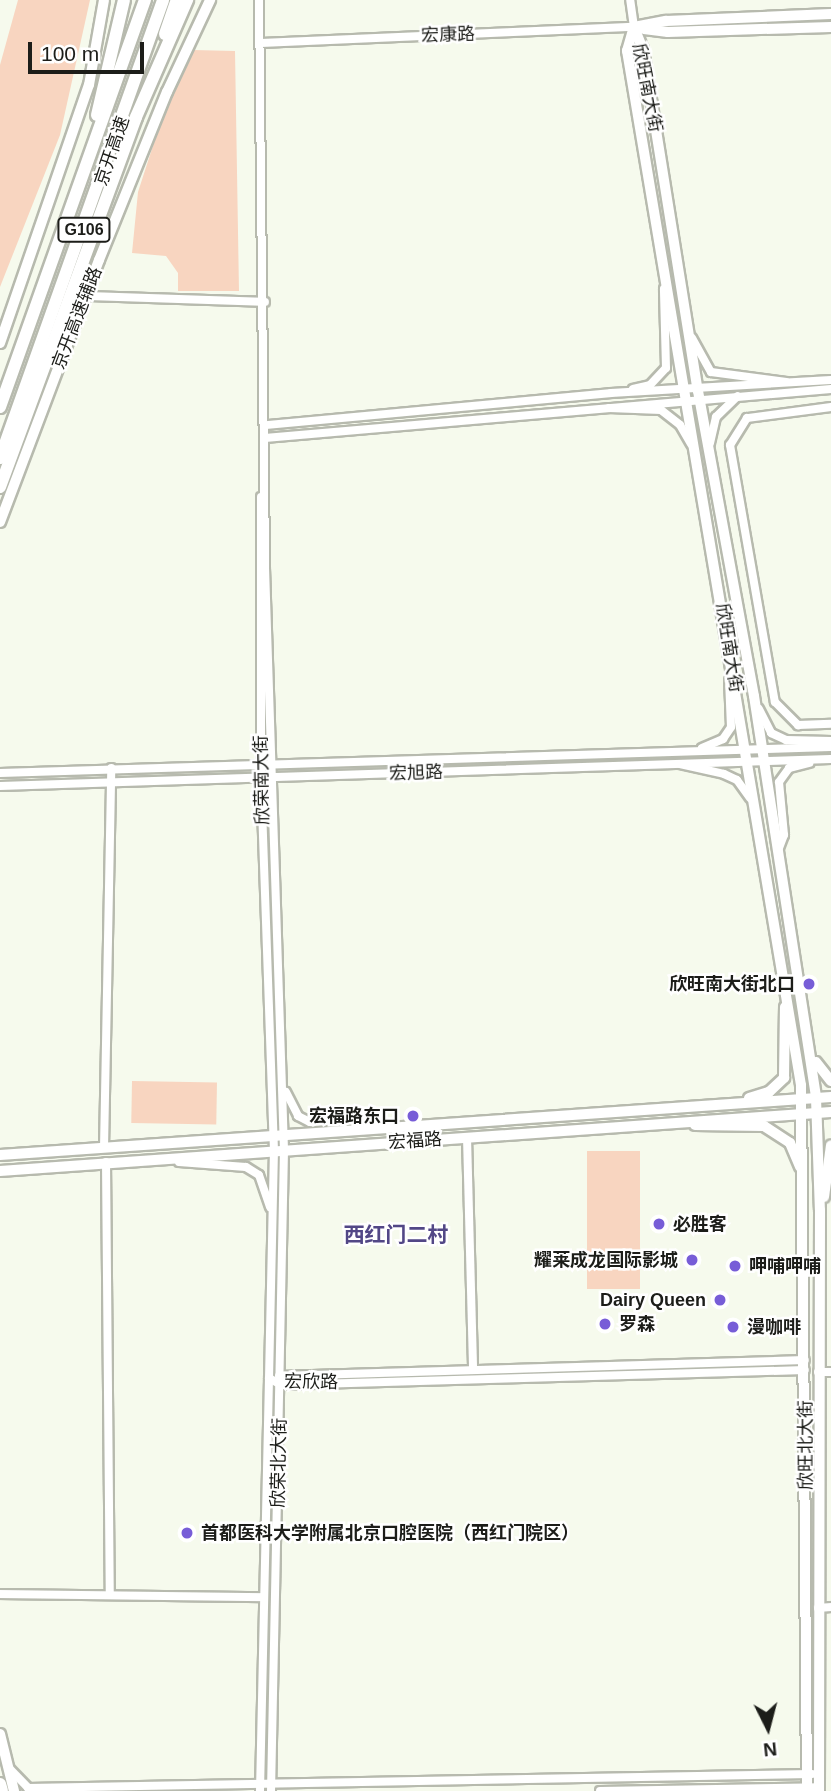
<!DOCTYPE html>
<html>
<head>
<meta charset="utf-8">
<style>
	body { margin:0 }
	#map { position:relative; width:831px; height:1791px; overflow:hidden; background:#f6faed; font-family:Arial,"Noto Sans SC",sans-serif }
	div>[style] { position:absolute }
	.green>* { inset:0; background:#f8d5c0; transform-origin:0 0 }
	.roads { filter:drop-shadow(2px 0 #b7baae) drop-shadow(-2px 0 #b7baae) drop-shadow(0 2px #b7baae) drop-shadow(0 -2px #b7baae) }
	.minor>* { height:8px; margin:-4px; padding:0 4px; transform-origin:4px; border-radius:4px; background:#fff }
	.major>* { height:10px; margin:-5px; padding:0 5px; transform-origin:5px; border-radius:5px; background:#fff }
	.highway>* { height:12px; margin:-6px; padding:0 6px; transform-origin:6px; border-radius:6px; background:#fff }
	.dots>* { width:19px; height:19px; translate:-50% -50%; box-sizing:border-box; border:4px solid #fff; border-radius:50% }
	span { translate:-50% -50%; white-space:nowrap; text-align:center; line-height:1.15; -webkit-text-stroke:5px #fff; paint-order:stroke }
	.shield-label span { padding:2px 5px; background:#fff; border:2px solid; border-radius:5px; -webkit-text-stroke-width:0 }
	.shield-label { font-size:16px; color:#1c1d19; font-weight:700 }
	.street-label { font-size:18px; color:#1c1d19 }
	.poi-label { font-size:18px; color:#1c1d19; font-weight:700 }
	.right { translate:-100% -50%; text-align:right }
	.left { translate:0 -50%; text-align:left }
	.quarter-label { font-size:21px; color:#524786; font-weight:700 }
	.north { position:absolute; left:733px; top:1693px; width:70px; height:70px; -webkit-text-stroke:5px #fff; paint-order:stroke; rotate:174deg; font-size:19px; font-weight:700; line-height:28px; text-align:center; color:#1c1d19 }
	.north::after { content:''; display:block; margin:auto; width:24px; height:32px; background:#1c1d19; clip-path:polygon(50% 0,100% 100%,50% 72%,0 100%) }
	.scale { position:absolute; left:28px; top:42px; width:116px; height:32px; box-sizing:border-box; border:4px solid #1c1d19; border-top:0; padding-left:9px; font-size:21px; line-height:24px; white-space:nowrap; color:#1c1d19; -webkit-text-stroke:5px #fff; paint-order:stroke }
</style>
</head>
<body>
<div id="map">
	<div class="green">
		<div style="clip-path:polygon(18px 0,90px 0,60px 135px,0 287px,0 65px)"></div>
		<div style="clip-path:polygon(193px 50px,235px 51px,239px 291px,178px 291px,178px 273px,166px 256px,132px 253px,138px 192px,161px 121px)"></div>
		<div style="left:132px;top:1081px;width:85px;height:42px;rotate:1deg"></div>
		<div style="left:587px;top:1151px;width:53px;height:138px"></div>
	</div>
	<div class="roads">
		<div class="minor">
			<div style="left:259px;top:0;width:568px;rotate:89.39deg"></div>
			<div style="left:265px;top:568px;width:582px;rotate:88.13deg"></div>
			<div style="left:284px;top:1150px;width:641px;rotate:91.16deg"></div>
			<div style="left:261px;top:43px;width:373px;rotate:-2.5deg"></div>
			<div style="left:634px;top:27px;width:27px;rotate:-98deg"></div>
			<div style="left:85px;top:296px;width:180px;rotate:1.9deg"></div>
			<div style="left:692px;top:338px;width:39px;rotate:61deg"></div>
			<div style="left:711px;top:372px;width:76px;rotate:7.6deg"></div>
			<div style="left:633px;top:389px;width:17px;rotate:-13deg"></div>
			<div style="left:650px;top:385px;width:23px;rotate:-47deg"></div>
			<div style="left:666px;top:368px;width:79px;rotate:-91.5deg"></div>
			<div style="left:831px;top:407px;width:85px;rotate:172.5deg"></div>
			<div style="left:747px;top:418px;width:32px;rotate:122deg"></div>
			<div style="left:730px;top:445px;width:261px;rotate:80.1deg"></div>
			<div style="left:775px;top:702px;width:33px;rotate:45deg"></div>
			<div style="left:798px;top:725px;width:33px;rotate:-2deg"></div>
			<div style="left:609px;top:408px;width:52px;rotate:2.2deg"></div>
			<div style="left:661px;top:410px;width:24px;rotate:38deg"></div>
			<div style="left:680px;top:425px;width:22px;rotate:60deg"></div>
			<div style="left:267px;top:425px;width:345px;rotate:-5.3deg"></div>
			<div style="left:611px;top:393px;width:220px;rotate:-3.4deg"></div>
			<div style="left:265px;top:438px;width:568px;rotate:-4.95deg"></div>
			<div style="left:710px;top:443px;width:27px;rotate:-77deg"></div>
			<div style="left:716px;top:417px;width:30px;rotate:-44deg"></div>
			<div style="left:759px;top:709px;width:27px;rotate:63deg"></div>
			<div style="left:771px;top:733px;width:17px;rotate:25deg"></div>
			<div style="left:786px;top:740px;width:45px;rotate:1.3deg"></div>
			<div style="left:702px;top:748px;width:23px;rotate:-23deg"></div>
			<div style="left:723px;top:739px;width:14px;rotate:-56deg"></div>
			<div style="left:731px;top:727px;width:47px;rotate:-92.4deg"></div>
			<div style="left:680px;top:764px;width:45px;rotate:12.8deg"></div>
			<div style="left:724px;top:774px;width:14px;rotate:25deg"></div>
			<div style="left:737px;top:780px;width:22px;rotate:54deg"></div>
			<div style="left:0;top:773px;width:831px;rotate:-1.79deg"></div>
			<div style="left:0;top:786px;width:831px;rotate:-1.86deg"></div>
			<div style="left:779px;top:848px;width:14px;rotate:-69deg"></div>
			<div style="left:784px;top:835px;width:53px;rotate:-95.4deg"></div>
			<div style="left:779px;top:782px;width:17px;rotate:-54deg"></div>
			<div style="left:789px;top:768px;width:21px;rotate:-14deg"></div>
			<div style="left:286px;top:1092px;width:27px;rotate:63deg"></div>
			<div style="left:298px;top:1116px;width:13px;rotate:27deg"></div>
			<div style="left:310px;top:1122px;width:55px;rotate:-4.2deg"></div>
			<div style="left:365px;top:1118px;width:24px;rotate:19deg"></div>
			<div style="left:467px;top:1137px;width:232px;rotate:88.5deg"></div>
			<div style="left:104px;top:1148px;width:380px;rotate:-88.9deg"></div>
			<div style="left:106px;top:1162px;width:433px;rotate:89.5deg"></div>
			<div style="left:179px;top:1162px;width:67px;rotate:4.3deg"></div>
			<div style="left:246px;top:1167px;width:15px;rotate:32deg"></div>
			<div style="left:259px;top:1175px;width:34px;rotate:71deg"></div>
			<div style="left:818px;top:1372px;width:13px"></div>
			<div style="left:279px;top:1376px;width:526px;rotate:-1.74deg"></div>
			<div style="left:269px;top:1378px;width:14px;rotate:30deg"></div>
			<div style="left:281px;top:1385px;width:524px;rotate:-1.64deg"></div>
			<div style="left:0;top:1594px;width:264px;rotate:0.7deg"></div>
			<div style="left:818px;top:1608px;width:13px;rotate:-4deg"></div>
			<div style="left:9px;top:1768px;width:28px;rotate:46deg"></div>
			<div style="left:28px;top:1788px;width:784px;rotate:-1.02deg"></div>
			<div style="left:260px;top:1791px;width:640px;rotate:-88.75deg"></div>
			<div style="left:274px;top:1151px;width:371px;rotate:-92deg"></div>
			<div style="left:261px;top:780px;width:283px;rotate:-90deg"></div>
			<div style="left:600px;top:1791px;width:219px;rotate:-1deg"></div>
		</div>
		<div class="major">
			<div style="left:634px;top:27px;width:33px;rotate:-11deg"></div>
			<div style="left:666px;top:21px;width:165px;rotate:-2.4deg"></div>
			<div style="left:644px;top:29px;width:24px;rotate:7deg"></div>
			<div style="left:668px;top:32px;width:163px;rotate:-1.8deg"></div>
			<div style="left:0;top:343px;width:273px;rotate:-71deg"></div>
			<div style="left:89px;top:85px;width:86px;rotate:-80deg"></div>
			<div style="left:0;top:522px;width:280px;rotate:-69.3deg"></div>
			<div style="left:99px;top:260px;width:181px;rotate:-68deg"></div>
			<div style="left:167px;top:92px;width:102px;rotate:-64.9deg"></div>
			<div style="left:816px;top:1062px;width:24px;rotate:52deg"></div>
			<div style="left:749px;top:1098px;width:21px;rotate:-17deg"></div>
			<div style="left:769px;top:1092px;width:21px;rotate:-43deg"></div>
			<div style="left:784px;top:1078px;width:71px;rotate:-89.2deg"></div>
			<div style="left:695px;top:1125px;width:69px;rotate:0.8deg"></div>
			<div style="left:764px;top:1126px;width:31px;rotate:33deg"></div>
			<div style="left:790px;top:1143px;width:26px;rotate:67deg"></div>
			<div style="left:0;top:1155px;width:833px;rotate:-3.99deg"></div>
			<div style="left:0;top:1171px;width:833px;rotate:-4.06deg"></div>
			<div style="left:824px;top:1197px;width:52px;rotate:-82.3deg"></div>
			<div style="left:0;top:1734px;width:59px;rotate:76.2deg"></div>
			<div style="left:807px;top:1791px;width:706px;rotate:-90.49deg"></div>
			<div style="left:801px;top:1085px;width:1049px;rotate:-99.55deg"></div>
			<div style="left:627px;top:51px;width:25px;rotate:-74deg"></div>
			<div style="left:634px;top:27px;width:24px;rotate:68deg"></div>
			<div style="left:643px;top:49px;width:346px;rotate:80.9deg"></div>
			<div style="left:698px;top:391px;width:310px;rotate:79.6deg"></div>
			<div style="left:754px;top:696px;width:407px;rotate:81.2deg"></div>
			<div style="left:816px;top:1098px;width:112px;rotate:88deg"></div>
			<div style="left:820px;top:1210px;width:581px;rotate:90.1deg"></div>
		</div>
		<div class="highway">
			<div style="left:165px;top:34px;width:36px;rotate:-71deg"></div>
			<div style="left:97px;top:115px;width:118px;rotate:-76.8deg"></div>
			<div style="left:0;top:407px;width:432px;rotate:-70.4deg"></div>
			<div style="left:0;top:458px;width:486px;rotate:-70.4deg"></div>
			<div style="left:0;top:487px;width:394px;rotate:-69.8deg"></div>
			<div style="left:136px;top:117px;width:128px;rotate:-66.4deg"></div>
			<div style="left:0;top:1784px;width:7px;rotate:74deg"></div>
		</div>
	</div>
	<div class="dots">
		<div style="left:809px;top:984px;background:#775dd7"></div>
		<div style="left:413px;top:1116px;background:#775dd7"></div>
		<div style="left:659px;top:1224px;background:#775dd7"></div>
		<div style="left:692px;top:1260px;background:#775dd7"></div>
		<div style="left:735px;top:1266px;background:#775dd7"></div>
		<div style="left:720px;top:1300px;background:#775dd7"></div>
		<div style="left:605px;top:1324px;background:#775dd7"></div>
		<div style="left:733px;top:1327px;background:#775dd7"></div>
		<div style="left:187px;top:1533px;background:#775dd7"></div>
	</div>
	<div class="shield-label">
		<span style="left:84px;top:230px">G106</span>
	</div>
	<div class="street-label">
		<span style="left:448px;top:35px;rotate:-2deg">宏康路</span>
		<span style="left:647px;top:88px;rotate:79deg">欣旺南大街</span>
		<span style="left:112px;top:151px;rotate:-71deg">京开高速</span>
		<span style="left:77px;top:318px;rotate:-69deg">京开高速辅路</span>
		<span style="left:729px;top:648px;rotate:81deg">欣旺南大街</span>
		<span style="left:416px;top:773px;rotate:-2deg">宏旭路</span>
		<span style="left:262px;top:780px;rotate:-91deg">欣荣南大街</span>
		<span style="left:415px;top:1141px;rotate:-4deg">宏福路</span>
		<span style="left:311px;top:1382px;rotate:1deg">宏欣路</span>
		<span style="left:806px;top:1445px;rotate:-90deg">欣旺北大街</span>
		<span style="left:279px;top:1463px;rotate:-89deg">欣荣北大街</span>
	</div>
	<div class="poi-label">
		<span class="right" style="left:795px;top:984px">欣旺南大街北口</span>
		<span class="right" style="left:399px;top:1116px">宏福路东口</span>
		<span class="left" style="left:673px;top:1224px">必胜客</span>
		<span class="right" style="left:678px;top:1260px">耀莱成龙国际影城</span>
		<span class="left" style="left:749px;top:1266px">呷哺呷哺</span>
		<span class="right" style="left:706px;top:1300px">Dairy Queen</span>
		<span class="left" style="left:619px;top:1324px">罗森</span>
		<span class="left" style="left:747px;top:1327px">漫咖啡</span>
		<span class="left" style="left:201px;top:1533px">首都医科大学附属北京口腔医院（西红门院区）</span>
	</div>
	<div class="quarter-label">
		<span style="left:396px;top:1235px">西红门二村</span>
	</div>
	<div class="north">N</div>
	<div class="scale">100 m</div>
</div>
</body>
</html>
